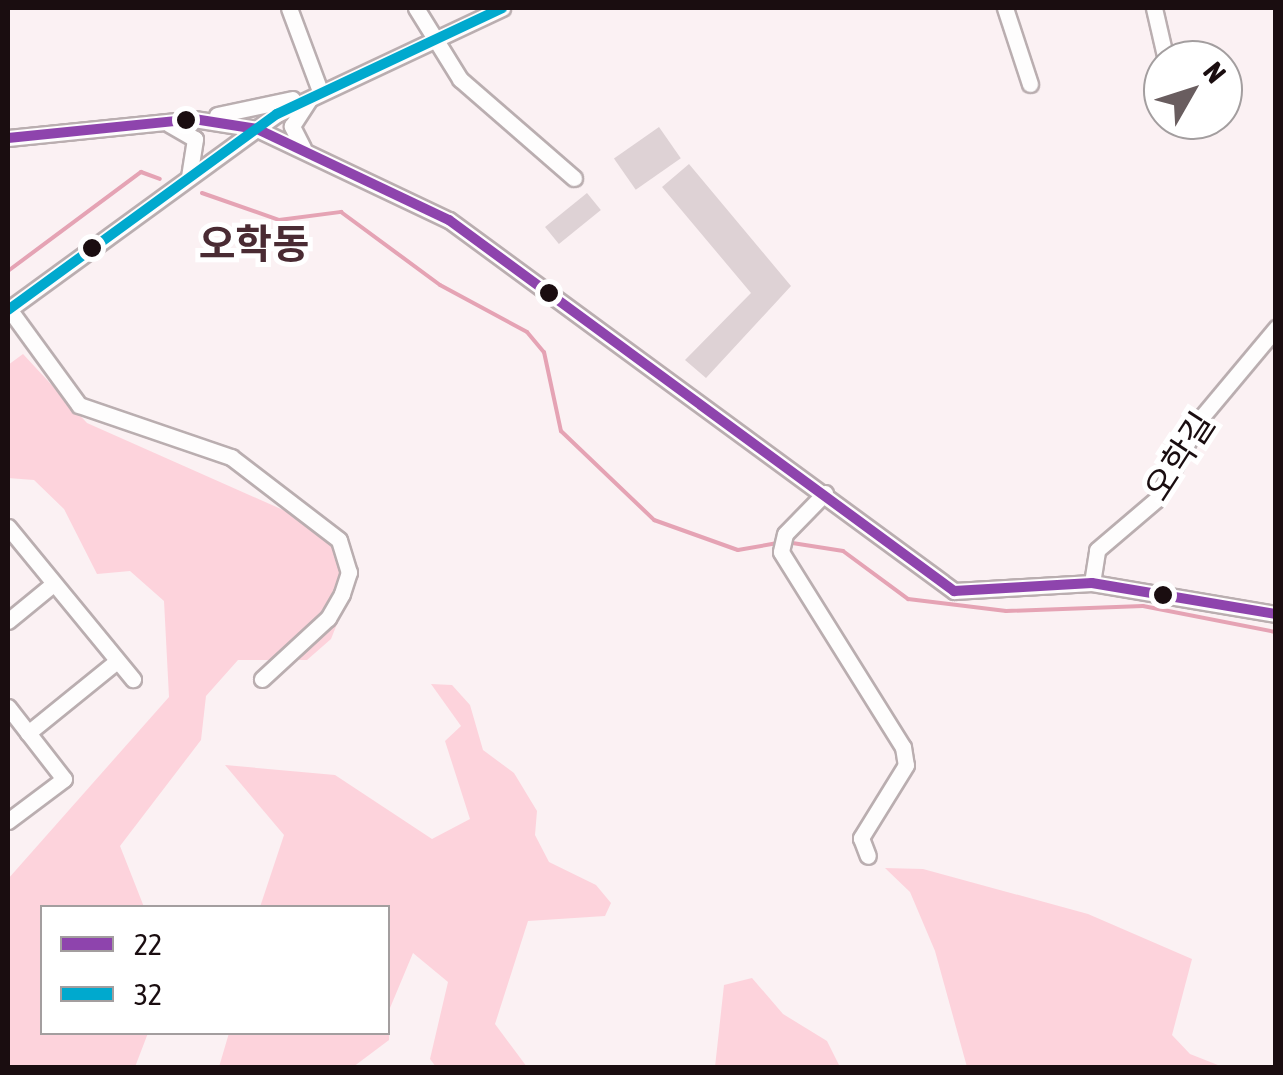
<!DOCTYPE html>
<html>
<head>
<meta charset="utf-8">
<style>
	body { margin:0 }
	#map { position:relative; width:1283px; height:1075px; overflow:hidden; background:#fbf1f3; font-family:"Asap Condensed","Noto Sans KR",sans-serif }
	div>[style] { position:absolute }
	.green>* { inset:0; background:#fdd3dc }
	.stream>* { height:4px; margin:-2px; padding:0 2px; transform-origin:2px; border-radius:2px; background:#e5a3b4 }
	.building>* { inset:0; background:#ded2d5; transform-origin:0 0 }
	.roads { filter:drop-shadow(2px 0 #baaeb0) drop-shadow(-2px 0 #baaeb0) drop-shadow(0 2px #baaeb0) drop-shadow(0 -2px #baaeb0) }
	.minor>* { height:15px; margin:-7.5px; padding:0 7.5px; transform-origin:7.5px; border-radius:7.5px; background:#fefdfd }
	.bus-1>* { height:10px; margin:-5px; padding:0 5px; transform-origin:5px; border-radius:5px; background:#8e44ad }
	.bus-2>* { height:10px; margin:-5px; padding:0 5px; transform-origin:5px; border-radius:5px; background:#00a9ce }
	.dots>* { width:28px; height:28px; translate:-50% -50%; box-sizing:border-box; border:5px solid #fff; border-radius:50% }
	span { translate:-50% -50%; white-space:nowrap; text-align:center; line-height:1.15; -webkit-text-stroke:10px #fff; paint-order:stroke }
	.street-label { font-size:35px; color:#1a0d10 }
	.quarter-label { font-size:40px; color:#4a2b33; font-weight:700 }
	.frame { position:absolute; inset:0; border:10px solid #1a0d10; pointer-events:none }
	.legend { position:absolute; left:40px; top:905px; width:350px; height:130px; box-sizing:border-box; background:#fff; border:2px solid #a39e9f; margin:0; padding:12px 18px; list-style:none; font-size:30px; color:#1a0d10 }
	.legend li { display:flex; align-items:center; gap:20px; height:50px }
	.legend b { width:50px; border:2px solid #a39e9f }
	.north { position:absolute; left:1143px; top:40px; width:100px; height:100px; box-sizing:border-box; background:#fff; border:2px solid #a39e9f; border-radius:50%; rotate:51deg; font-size:28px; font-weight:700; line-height:40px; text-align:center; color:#1a0d10 }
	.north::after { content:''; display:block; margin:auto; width:35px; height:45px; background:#695d5f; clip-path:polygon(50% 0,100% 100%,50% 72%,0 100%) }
</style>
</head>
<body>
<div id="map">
	<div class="green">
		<div style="clip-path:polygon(23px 354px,87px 423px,299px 517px,334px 545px,350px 591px,331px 639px,307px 660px,238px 660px,206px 696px,201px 740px,120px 846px,144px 907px,42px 908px,42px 1032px,148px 1033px,135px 1067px,8px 1067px,8px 879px,169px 697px,164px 601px,130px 571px,97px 574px,64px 509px,34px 480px,8px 478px,8px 365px)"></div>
		<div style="clip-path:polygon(431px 684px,452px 685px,470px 705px,483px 750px,514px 773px,537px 811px,535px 835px,549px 862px,596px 885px,611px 903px,605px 916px,528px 921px,495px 1024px,527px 1067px,436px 1067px,430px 1059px,448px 982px,413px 953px,390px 1008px,389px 1040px,353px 1067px,219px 1067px,229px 1033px,388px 1032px,388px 908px,260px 907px,284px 835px,225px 765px,335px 775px,432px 839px,470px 819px,445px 741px,461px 726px)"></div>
		<div style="clip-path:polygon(885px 868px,923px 869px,1088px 914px,1192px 959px,1172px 1035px,1190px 1054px,1223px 1067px,967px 1067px,935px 951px,910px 892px)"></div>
		<div style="clip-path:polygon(752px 978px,783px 1014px,827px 1041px,840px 1067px,715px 1067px,724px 985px)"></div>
	</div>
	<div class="stream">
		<div style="left:202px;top:193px;width:82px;rotate:19.3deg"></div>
		<div style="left:279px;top:220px;width:63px;rotate:-7.4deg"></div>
		<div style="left:341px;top:212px;width:123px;rotate:36.4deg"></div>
		<div style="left:440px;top:285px;width:99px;rotate:28.4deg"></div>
		<div style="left:527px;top:332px;width:26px;rotate:50deg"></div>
		<div style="left:544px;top:352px;width:81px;rotate:77.9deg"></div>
		<div style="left:561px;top:431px;width:129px;rotate:43.7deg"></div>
		<div style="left:654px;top:520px;width:89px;rotate:19.7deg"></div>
		<div style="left:738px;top:550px;width:40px;rotate:-10deg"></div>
		<div style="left:8px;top:271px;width:166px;rotate:-36.7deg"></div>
		<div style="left:141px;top:172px;width:20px;rotate:20deg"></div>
		<div style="left:786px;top:542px;width:58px;rotate:9deg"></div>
		<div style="left:843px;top:551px;width:81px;rotate:36.4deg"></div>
		<div style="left:908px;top:599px;width:99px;rotate:7deg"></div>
		<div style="left:1006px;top:611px;width:137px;rotate:-2.1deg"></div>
		<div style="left:1143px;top:606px;width:136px;rotate:11.1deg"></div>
	</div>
	<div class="building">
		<div style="left:659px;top:127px;width:38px;height:55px;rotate:55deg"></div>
		<div style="clip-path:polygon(689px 164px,791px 286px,706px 378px,685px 360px,751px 293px,662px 187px)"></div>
		<div style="left:587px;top:193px;width:22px;height:54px;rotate:51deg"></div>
	</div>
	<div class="roads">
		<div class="minor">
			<div style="left:289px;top:8px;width:89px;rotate:69.5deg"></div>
			<div style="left:416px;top:8px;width:84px;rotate:58.2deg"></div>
			<div style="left:460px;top:79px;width:151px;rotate:41deg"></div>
			<div style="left:1005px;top:8px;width:80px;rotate:71.8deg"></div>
			<div style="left:1154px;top:8px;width:53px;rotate:77deg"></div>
			<div style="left:217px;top:115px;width:77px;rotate:-12deg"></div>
			<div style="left:169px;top:124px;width:30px;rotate:30deg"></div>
			<div style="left:195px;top:139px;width:38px;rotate:99deg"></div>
			<div style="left:8px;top:138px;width:187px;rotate:-5.8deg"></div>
			<div style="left:194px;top:119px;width:64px;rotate:9deg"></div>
			<div style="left:257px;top:129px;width:212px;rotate:25.4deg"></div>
			<div style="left:449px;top:220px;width:627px;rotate:36.3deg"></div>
			<div style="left:954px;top:591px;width:138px;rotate:-3.3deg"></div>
			<div style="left:1092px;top:583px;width:187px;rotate:9.6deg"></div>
			<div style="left:303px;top:148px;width:25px;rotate:-117deg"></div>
			<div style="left:292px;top:126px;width:31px;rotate:-57deg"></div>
			<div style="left:9px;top:309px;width:119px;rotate:53.9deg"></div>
			<div style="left:79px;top:405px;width:161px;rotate:18.9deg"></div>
			<div style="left:231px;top:457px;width:136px;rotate:37.5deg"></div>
			<div style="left:339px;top:540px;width:34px;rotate:73deg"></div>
			<div style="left:349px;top:572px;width:23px;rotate:108deg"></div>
			<div style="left:342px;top:594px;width:28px;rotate:120deg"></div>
			<div style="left:328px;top:618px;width:90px;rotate:137.3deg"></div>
			<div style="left:8px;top:310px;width:333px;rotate:-36.1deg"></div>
			<div style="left:277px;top:114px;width:249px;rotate:-25.2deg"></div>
			<div style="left:825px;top:493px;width:57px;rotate:134.3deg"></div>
			<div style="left:785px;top:534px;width:18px;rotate:103deg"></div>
			<div style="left:781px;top:552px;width:230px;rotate:58deg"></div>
			<div style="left:903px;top:747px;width:18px;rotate:81deg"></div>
			<div style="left:906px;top:765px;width:86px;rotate:121.7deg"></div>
			<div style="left:861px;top:838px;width:19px;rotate:69deg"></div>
			<div style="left:8px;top:527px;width:197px;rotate:50.6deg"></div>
			<div style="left:1092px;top:583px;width:33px;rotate:-81deg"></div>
			<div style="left:1097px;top:550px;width:79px;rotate:-40.4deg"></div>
			<div style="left:1157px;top:499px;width:91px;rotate:-61.7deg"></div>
			<div style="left:1200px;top:419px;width:119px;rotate:-50.1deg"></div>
			<div style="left:8px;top:621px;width:58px;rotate:-39.4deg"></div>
			<div style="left:8px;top:707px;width:91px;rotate:52.1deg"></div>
			<div style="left:64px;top:779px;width:70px;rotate:143.1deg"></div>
			<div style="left:28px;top:733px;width:114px;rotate:-39deg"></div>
		</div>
	</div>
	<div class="bus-1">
		<div style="left:8px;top:138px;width:187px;rotate:-5.8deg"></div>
		<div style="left:194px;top:119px;width:64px;rotate:9deg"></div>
		<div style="left:257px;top:129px;width:212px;rotate:25.4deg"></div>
		<div style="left:449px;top:220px;width:627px;rotate:36.3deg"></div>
		<div style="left:954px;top:591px;width:138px;rotate:-3.3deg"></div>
		<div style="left:1092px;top:583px;width:187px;rotate:9.6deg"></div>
	</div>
	<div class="bus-2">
		<div style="left:8px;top:310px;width:333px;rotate:-36.1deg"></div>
		<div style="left:277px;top:114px;width:249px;rotate:-25.2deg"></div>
	</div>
	<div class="dots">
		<div style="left:186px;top:120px;background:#1a0d10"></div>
		<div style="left:92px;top:248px;background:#1a0d10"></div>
		<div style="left:549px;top:293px;background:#1a0d10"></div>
		<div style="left:1163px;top:595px;background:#1a0d10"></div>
	</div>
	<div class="street-label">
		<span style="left:1179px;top:456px;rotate:-57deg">오학길</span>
	</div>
	<div class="quarter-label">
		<span style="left:254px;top:244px">오학동</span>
	</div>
	<div class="frame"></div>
	<ul class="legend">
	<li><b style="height:12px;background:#8e44ad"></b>22</li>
	<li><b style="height:12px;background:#00a9ce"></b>32</li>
	</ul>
	<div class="north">N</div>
</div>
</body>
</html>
